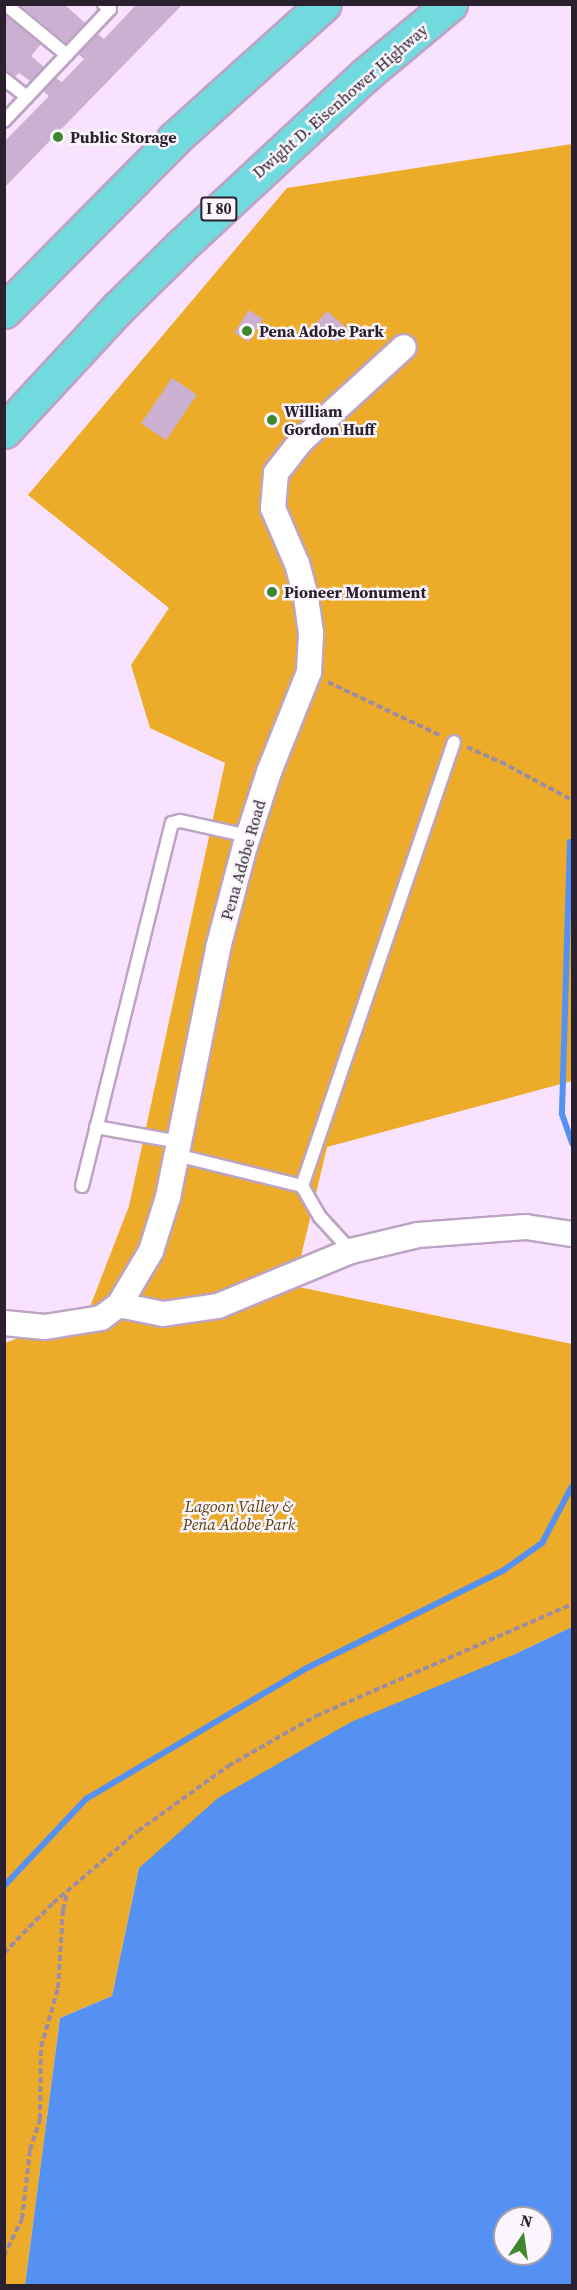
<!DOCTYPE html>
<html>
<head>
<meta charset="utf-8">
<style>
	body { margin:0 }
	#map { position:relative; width:577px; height:2290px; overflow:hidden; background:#f8e2fe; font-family:"Source Serif 4",serif }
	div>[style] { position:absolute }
	.green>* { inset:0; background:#ecab29 }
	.water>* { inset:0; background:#5491f2 }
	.stream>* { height:6px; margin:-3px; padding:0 3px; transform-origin:3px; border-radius:3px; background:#5491f2 }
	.building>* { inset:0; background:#cbb0d2; transform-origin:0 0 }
	.path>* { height:4px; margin-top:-2px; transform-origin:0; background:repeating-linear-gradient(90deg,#9d8ca2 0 6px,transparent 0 9px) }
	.roads { filter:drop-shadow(2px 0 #bda3c4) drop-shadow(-2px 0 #bda3c4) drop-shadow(0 2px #bda3c4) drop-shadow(0 -2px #bda3c4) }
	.service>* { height:12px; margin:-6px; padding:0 6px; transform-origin:6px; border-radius:6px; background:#fff }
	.minor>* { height:24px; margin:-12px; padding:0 12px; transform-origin:12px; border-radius:12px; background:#fff }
	.motorway>* { height:33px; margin:-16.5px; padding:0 16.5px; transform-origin:16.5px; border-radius:16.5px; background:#71dadf }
	.dots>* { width:16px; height:16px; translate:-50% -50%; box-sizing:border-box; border:3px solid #fbf5fd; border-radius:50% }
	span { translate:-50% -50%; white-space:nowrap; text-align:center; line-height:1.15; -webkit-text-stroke:5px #fbf5fd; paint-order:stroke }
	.shield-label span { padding:2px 4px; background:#fbf5fd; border:2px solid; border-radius:4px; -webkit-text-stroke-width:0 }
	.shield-label { font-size:15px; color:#2b212e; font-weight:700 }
	.street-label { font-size:16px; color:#2b212e }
	.poi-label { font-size:16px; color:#2b212e; font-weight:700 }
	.left { translate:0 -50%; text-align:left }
	.park-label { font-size:16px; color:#5a3f09; font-style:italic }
	.frame { position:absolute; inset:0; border:6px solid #2b212e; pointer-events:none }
	.north { position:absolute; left:493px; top:2206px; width:60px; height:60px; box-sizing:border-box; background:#fbf5fd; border:2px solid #a8a0aa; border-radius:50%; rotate:13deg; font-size:16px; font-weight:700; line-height:24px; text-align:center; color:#2b212e }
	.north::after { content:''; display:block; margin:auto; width:21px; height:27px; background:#40862c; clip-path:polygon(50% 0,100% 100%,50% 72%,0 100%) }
</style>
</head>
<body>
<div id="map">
	<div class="green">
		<div style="clip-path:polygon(572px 144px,572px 1081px,327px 1147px,294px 1286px,572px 1344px,572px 1627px,513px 1655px,139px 1868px,112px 1996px,60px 2018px,25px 2285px,5px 2286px,5px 1343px,88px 1312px,129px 1206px,225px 763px,150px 728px,131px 665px,169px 608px,28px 495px,287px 188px)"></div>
	</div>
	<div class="water">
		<div style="clip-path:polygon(evenodd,572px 1627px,572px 2285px,25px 2285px,60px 2018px,112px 1996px,139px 1868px,218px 1798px,351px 1722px,513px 1655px,572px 1627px,505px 2218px,541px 2218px,541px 2254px,505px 2254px,505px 2218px)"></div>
	</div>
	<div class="stream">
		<div style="left:570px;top:842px;width:272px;rotate:91.7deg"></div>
		<div style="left:562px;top:1114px;width:31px;rotate:71deg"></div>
		<div style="left:4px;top:1886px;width:120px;rotate:-46.7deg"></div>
		<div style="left:86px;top:1799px;width:255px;rotate:-30.7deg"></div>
		<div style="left:305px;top:1669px;width:222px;rotate:-26.4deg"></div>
		<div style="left:504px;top:1570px;width:47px;rotate:-35.4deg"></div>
		<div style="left:542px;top:1543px;width:64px;rotate:-62.2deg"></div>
	</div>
	<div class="building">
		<div style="clip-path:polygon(19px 4px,64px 4px,85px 23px,66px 43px)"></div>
		<div style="clip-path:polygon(137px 4px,183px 4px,4px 188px,4px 142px,49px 96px,43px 91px,56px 78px,62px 82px,84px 59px,78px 54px,98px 34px,104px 39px)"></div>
		<div style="clip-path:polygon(4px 14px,41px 44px,31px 56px,44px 67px,30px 81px,19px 73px,15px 77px,4px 71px)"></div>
		<div style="left:249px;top:310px;width:17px;height:27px;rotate:33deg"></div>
		<div style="left:327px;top:311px;width:28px;height:18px;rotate:41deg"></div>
		<div style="left:172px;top:378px;width:30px;height:55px;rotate:34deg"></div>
	</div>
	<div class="path">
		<div style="left:328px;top:682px;width:125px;rotate:25.5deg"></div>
		<div style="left:467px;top:747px;width:37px;rotate:24deg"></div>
		<div style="left:501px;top:762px;width:81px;rotate:28.2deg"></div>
		<div style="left:4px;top:1953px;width:70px;rotate:-45.6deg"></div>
		<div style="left:53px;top:1903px;width:111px;rotate:-40.3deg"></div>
		<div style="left:138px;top:1831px;width:111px;rotate:-35.8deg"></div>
		<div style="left:228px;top:1766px;width:101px;rotate:-29.6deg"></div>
		<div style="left:316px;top:1716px;width:279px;rotate:-23.6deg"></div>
		<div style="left:4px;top:2256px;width:41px;rotate:-64.1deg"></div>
		<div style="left:22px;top:2219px;width:69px;rotate:-83.4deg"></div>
		<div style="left:30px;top:2150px;width:33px;rotate:-72deg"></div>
		<div style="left:40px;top:2119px;width:72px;rotate:-89.2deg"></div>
		<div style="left:41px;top:2047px;width:61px;rotate:-73.9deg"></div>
		<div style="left:58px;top:1988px;width:78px;rotate:-86.3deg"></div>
		<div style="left:63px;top:1910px;width:17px;rotate:-77deg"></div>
	</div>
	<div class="roads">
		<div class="service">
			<div style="left:5px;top:4px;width:80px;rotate:39.4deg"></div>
			<div style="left:4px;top:79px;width:29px;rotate:38deg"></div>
			<div style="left:4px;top:121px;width:154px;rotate:-46.6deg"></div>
			<div style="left:110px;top:9px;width:8px;rotate:-140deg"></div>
			<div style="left:96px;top:1127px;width:84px;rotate:10.2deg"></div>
			<div style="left:176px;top:1155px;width:130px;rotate:13.8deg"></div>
			<div style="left:302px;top:1186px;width:36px;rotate:60deg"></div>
			<div style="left:320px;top:1217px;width:46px;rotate:47.6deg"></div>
			<div style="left:82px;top:1186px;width:374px;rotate:-76.1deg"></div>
			<div style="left:172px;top:823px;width:8px;rotate:-14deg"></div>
			<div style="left:180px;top:821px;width:70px;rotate:12.4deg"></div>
			<div style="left:302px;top:1186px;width:469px;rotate:-71.1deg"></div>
		</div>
		<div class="minor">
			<div style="left:119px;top:1305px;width:45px;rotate:11.6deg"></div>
			<div style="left:163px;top:1314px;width:56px;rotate:-8.3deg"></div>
			<div style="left:218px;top:1306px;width:144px;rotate:-22.5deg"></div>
			<div style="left:351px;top:1251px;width:69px;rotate:-13.4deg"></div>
			<div style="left:418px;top:1235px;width:108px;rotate:-4.2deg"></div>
			<div style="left:526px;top:1227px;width:47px;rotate:8.7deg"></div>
			<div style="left:4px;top:1323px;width:41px;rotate:5.6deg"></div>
			<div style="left:45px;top:1327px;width:57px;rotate:-9.1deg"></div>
			<div style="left:101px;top:1318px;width:22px;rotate:-36deg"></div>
			<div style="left:119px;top:1305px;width:63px;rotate:-59.3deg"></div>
			<div style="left:151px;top:1251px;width:57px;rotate:-72.5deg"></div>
			<div style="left:168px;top:1197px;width:254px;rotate:-78.6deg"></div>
			<div style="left:218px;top:948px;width:106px;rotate:-75.2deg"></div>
			<div style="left:245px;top:846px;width:78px;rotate:-72deg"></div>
			<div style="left:269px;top:772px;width:108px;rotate:-68.2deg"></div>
			<div style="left:309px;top:672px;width:39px;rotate:-87deg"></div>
			<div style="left:311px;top:633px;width:36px;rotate:-98deg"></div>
			<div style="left:306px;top:597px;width:34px;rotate:-105deg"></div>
			<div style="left:297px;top:564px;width:61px;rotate:-113.2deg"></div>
			<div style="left:273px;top:508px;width:35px;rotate:-85deg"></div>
			<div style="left:276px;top:473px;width:41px;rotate:-52deg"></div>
			<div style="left:301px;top:441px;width:139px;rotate:-42.4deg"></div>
		</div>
		<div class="motorway">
			<div style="left:4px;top:311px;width:243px;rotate:-45.3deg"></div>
			<div style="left:175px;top:138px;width:200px;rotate:-42deg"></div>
			<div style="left:4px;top:431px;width:169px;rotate:-47.2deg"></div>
			<div style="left:119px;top:307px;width:87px;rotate:-44.5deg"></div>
			<div style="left:181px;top:246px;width:251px;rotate:-42.9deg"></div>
			<div style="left:365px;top:75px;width:111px;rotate:-39.9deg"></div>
		</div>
	</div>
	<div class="dots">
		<div style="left:58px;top:137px;background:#40862c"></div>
		<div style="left:247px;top:331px;background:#40862c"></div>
		<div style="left:272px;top:420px;background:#40862c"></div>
		<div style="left:272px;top:592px;background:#40862c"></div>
	</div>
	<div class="shield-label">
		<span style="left:219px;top:209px">I 80</span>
	</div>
	<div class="street-label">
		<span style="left:340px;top:101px;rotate:-41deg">Dwight D. Eisenhower Highway</span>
		<span style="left:243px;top:860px;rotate:-74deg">Pena Adobe Road</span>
	</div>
	<div class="poi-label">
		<span class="left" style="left:70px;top:137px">Public Storage</span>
		<span class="left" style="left:259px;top:331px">Pena Adobe Park</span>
		<span class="left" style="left:284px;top:420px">William<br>Gordon Huff</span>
		<span class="left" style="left:284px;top:592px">Pioneer Monument</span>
	</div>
	<div class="park-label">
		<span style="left:239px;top:1515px">Lagoon Valley &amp;<br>Peña Adobe Park</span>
	</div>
	<div class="frame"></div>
	<div class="north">N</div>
</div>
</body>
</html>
